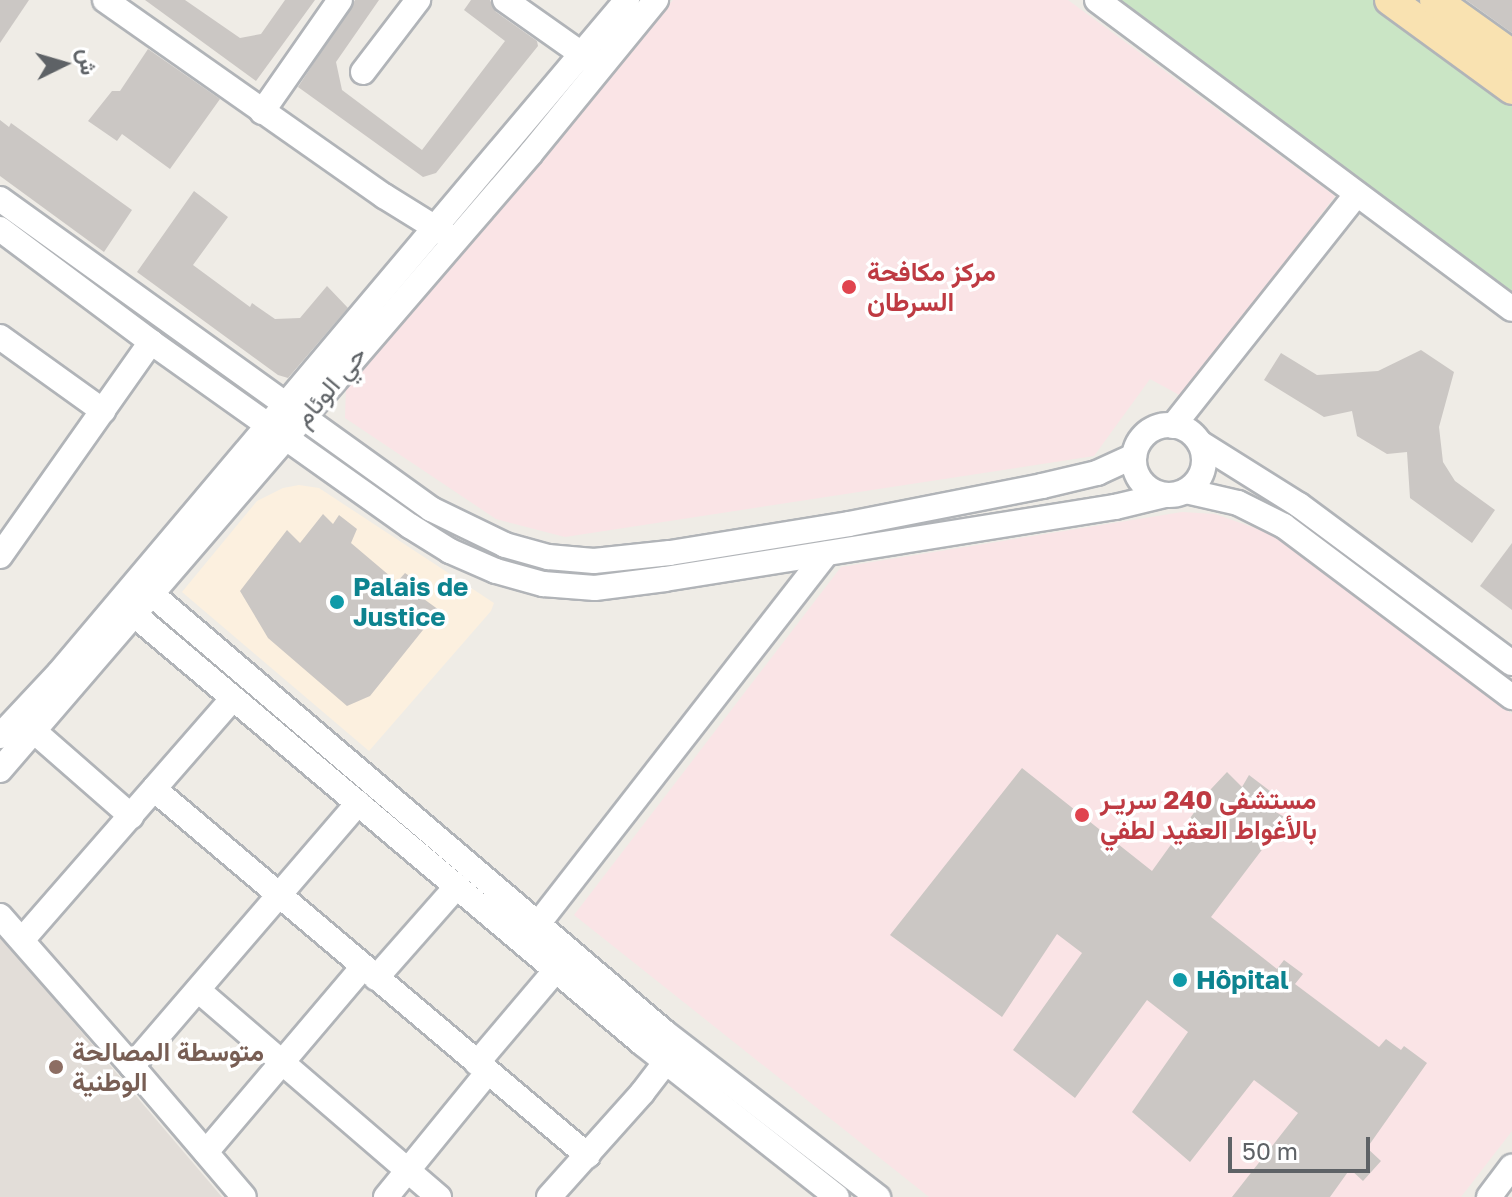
<!DOCTYPE html>
<html>
<head>
<meta charset="utf-8">
<style>
	body { margin:0 }
	#map { position:relative; width:1512px; height:1197px; overflow:hidden; background:#efece6; font-family:"Golos Text",Vazirmatn,sans-serif }
	div>[style] { position:absolute }
	.commercial>* { inset:0; background:#fcf0df }
	.education>* { inset:0; background:#e2ddd8 }
	.medical>* { inset:0; background:#fae4e6 }
	.green>* { inset:0; background:#cae5c5 }
	.building>* { inset:0; background:#cbc7c4 }
	.roads { filter:drop-shadow(2px 0 #b1b4b8) drop-shadow(-2px 0 #b1b4b8) drop-shadow(0 2px #b1b4b8) drop-shadow(0 -2px #b1b4b8) }
	.minor>* { height:24px; margin:-12px; padding:0 12px; transform-origin:12px; border-radius:12px; background:#fff }
	.minor>.ring { margin:-12px; padding:0; box-sizing:content-box; background:none; border:24px solid #fff; border-radius:50% }
	.major>* { height:30px; margin:-15px; padding:0 15px; transform-origin:15px; border-radius:15px; background:#f9e2b1 }
	.dots>* { width:22px; height:22px; translate:-50% -50%; box-sizing:border-box; border:4px solid #fff; border-radius:50% }
	span { translate:-50% -50%; white-space:nowrap; text-align:center; line-height:1.15; -webkit-text-stroke:7px #fff; paint-order:stroke }
	.health-label { font-size:26px; color:#be3a42; font-weight:700 }
	.left { translate:0 -50%; text-align:left }
	.street-label { font-size:26px; color:#5e6266 }
	.culture-label { font-size:26px; color:#0d838f; font-weight:700 }
	.education-label { font-size:26px; color:#785e54; font-weight:700 }
	.north { position:absolute; left:24px; top:24px; width:80px; height:80px; -webkit-text-stroke:6px #fff; paint-order:stroke; rotate:85deg; font-size:22px; font-weight:700; line-height:32px; text-align:center; color:#5e6266 }
	.north::after { content:''; display:block; margin:auto; width:28px; height:36px; background:#5e6266; clip-path:polygon(50% 0,100% 100%,50% 72%,0 100%) }
	.scale { position:absolute; left:1228px; top:1137px; width:142px; height:36px; box-sizing:border-box; border:4px solid #5e6266; border-top:0; padding-left:10px; font-size:24px; line-height:28px; white-space:nowrap; color:#5e6266; -webkit-text-stroke:6px #fff; paint-order:stroke }
</style>
</head>
<body>
<div id="map">
	<div class="commercial">
		<div style="clip-path:polygon(299px 485px,319px 488px,494px 603px,491px 611px,369px 751px,182px 592px,257px 501px,283px 488px)"></div>
	</div>
	<div class="education">
		<div style="clip-path:polygon(0 936px,222px 1197px,0 1197px)"></div>
	</div>
	<div class="medical">
		<div style="clip-path:polygon(673px 0,1068px 0,1335px 196px,1183px 397px,1150px 379px,1094px 456px,565px 537px,496px 519px,345px 418px,346px 388px)"></div>
		<div style="clip-path:polygon(1182px 512px,1215px 514px,1278px 536px,1512px 714px,1512px 1131px,1461px 1197px,929px 1197px,574px 915px,841px 567px)"></div>
	</div>
	<div class="green">
		<div style="clip-path:polygon(1104px 0,1373px 0,1512px 104px,1512px 315px)"></div>
	</div>
	<div class="building">
		<div style="clip-path:polygon(0 0,29px 0,0 43px)"></div>
		<div style="clip-path:polygon(145px 0,185px 0,240px 38px,261px 34px,285px 0,315px 0,256px 81px)"></div>
		<div style="clip-path:polygon(355px 0,379px 0,336px 62px,342px 90px,422px 150px,505px 41px,464px 10px,471px 0,490px 0,496px 12px,537px 41px,538px 46px,436px 173px,423px 177px,298px 87px)"></div>
		<div style="clip-path:polygon(1466px 0,1512px 0,1512px 33px)"></div>
		<div style="clip-path:polygon(148px 49px,220px 99px,170px 169px,122px 134px,117px 141px,88px 121px,112px 91px,120px 91px)"></div>
		<div style="clip-path:polygon(0 120px,9px 127px,11px 123px,132px 210px,104px 252px,0 176px)"></div>
		<div style="clip-path:polygon(194px 191px,228px 217px,193px 265px,250px 307px,252px 303px,275px 319px,300px 318px,327px 286px,348px 308px,288px 378px,278px 375px,137px 272px)"></div>
		<div style="clip-path:polygon(1421px 350px,1454px 372px,1439px 427px,1443px 462px,1455px 481px,1495px 510px,1472px 543px,1410px 498px,1407px 452px,1387px 454px,1357px 436px,1352px 411px,1324px 417px,1264px 380px,1281px 353px,1317px 375px,1378px 371px)"></div>
		<div style="clip-path:polygon(323px 514px,333px 524px,339px 515px,357px 529px,351px 543px,397px 582px,405px 573px,424px 586px,417px 594px,439px 610px,370px 696px,347px 706px,268px 638px,240px 591px,287px 530px,300px 543px)"></div>
		<div style="clip-path:polygon(1512px 543px,1512px 610px,1480px 586px)"></div>
		<div style="clip-path:polygon(1022px 768px,1152px 871px,1211px 789px,1227px 772px,1242px 787px,1249px 775px,1270px 791px,1261px 803px,1286px 818px,1211px 917px,1277px 969px,1284px 960px,1303px 974px,1295px 984px,1379px 1047px,1386px 1039px,1401px 1050px,1404px 1046px,1427px 1063px,1367px 1148px,1381px 1161px,1363px 1181px,1350px 1169px,1330px 1197px,1232px 1197px,1298px 1113px,1254px 1080px,1190px 1162px,1132px 1112px,1188px 1032px,1147px 1000px,1075px 1098px,1013px 1050px,1082px 953px,1057px 934px,1002px 1017px,890px 935px)"></div>
	</div>
	<div class="roads">
		<div class="minor">
			<div style="left:105px;top:0;width:341px;rotate:35.1deg"></div>
			<div style="left:384px;top:196px;width:78px;rotate:31.8deg"></div>
			<div style="left:505px;top:0;width:108px;rotate:35.2deg"></div>
			<div style="left:1097px;top:0;width:517px;rotate:36.67deg"></div>
			<div style="left:363px;top:72px;width:91px;rotate:-52.6deg"></div>
			<div style="left:262px;top:112px;width:136px;rotate:-55.1deg"></div>
			<div style="left:0;top:199px;width:531px;rotate:35.73deg"></div>
			<div style="left:431px;top:509px;width:82px;rotate:25.9deg"></div>
			<div style="left:505px;top:545px;width:45px;rotate:15.6deg"></div>
			<div style="left:548px;top:557px;width:46px;rotate:5deg"></div>
			<div style="left:594px;top:561px;width:76px;rotate:-6deg"></div>
			<div style="left:670px;top:553px;width:181px;rotate:-9.2deg"></div>
			<div style="left:849px;top:524px;width:197px;rotate:-11.1deg"></div>
			<div style="left:1042px;top:486px;width:57px;rotate:-13.3deg"></div>
			<div style="left:1097px;top:473px;width:41px;rotate:-24.7deg"></div>
			<div style="left:0;top:229px;width:189px;rotate:36.8deg"></div>
			<div style="left:151px;top:342px;width:318px;rotate:35.4deg"></div>
			<div style="left:410px;top:526px;width:47px;rotate:32deg"></div>
			<div style="left:450px;top:551px;width:50px;rotate:23.5deg"></div>
			<div style="left:496px;top:571px;width:49px;rotate:15.5deg"></div>
			<div style="left:543px;top:584px;width:52px;rotate:4.4deg"></div>
			<div style="left:595px;top:588px;width:71px;rotate:-7.3deg"></div>
			<div style="left:665px;top:579px;width:456px;rotate:-9.1deg"></div>
			<div style="left:1115px;top:507px;width:51px;rotate:-13.5deg"></div>
			<div style="left:0;top:337px;width:127px;rotate:35.7deg"></div>
			<div class="ring" style="left:1134px;top:425px;width:46px;height:46px"></div>
			<div style="left:1173px;top:426px;width:295px;rotate:-51.6deg"></div>
			<div style="left:1200px;top:443px;width:117px;rotate:32.1deg"></div>
			<div style="left:1299px;top:505px;width:265px;rotate:36.6deg"></div>
			<div style="left:1186px;top:491px;width:53px;rotate:13deg"></div>
			<div style="left:1238px;top:503px;width:51px;rotate:26.6deg"></div>
			<div style="left:1284px;top:526px;width:285px;rotate:36.9deg"></div>
			<div style="left:0;top:556px;width:262px;rotate:-54.8deg"></div>
			<div style="left:141px;top:585px;width:687px;rotate:40.51deg"></div>
			<div style="left:663px;top:1031px;width:272px;rotate:37.7deg"></div>
			<div style="left:124px;top:606px;width:678px;rotate:40.15deg"></div>
			<div style="left:642px;top:1043px;width:248px;rotate:38.3deg"></div>
			<div style="left:35px;top:732px;width:128px;rotate:41.2deg"></div>
			<div style="left:0;top:736px;width:86px;rotate:-46.9deg"></div>
			<div style="left:59px;top:673px;width:881px;rotate:-49.84deg"></div>
			<div style="left:0;top:770px;width:814px;rotate:-49.28deg"></div>
			<div style="left:531px;top:153px;width:198px;rotate:-50.8deg"></div>
			<div style="left:154px;top:789px;width:568px;rotate:40.22deg"></div>
			<div style="left:0;top:916px;width:200px;rotate:48.7deg"></div>
			<div style="left:132px;top:1066px;width:347px;rotate:-49.3deg"></div>
			<div style="left:538px;top:924px;width:469px;rotate:-52.1deg"></div>
			<div style="left:22px;top:940px;width:318px;rotate:-48.9deg"></div>
			<div style="left:376px;top:978px;width:123px;rotate:-48.6deg"></div>
			<div style="left:198px;top:990px;width:318px;rotate:40.7deg"></div>
			<div style="left:477px;top:1063px;width:122px;rotate:-49.7deg"></div>
			<div style="left:132px;top:1066px;width:172px;rotate:49.5deg"></div>
			<div style="left:206px;top:1152px;width:243px;rotate:-49.7deg"></div>
			<div style="left:386px;top:1197px;width:161px;rotate:-50.8deg"></div>
			<div style="left:549px;top:1197px;width:140px;rotate:-48.2deg"></div>
			<div style="left:642px;top:1093px;width:54px;rotate:-52.5deg"></div>
			<div style="left:1489px;top:1197px;width:38px;rotate:-53deg"></div>
		</div>
		<div class="major">
			<div style="left:1390px;top:0;width:151px;rotate:36.1deg"></div>
			<div style="left:1435px;top:0;width:95px;rotate:35.5deg"></div>
		</div>
	</div>
	<div class="dots">
		<div style="left:849px;top:287px;background:#e0444e"></div>
		<div style="left:337px;top:602px;background:#0f9aa8"></div>
		<div style="left:1082px;top:815px;background:#e0444e"></div>
		<div style="left:1180px;top:980px;background:#0f9aa8"></div>
		<div style="left:56px;top:1067px;background:#8d6e63"></div>
	</div>
	<div class="health-label">
		<span class="left" style="left:867px;top:287px">مركز مكافحة<br>السرطان</span>
		<span class="left" style="left:1100px;top:815px">مستشفى 240 سريـر<br>بالأغواط العقيد لطفي</span>
	</div>
	<div class="street-label">
		<span style="left:330px;top:386px;rotate:-50deg">حي الوئام</span>
	</div>
	<div class="culture-label">
		<span class="left" style="left:353px;top:602px">Palais de<br>Justice</span>
		<span class="left" style="left:1196px;top:980px">Hôpital</span>
	</div>
	<div class="education-label">
		<span class="left" style="left:72px;top:1067px">متوسطة المصالحة<br>الوطنية</span>
	</div>
	<div class="north">ش</div>
	<div class="scale">50 m</div>
</div>
</body>
</html>
